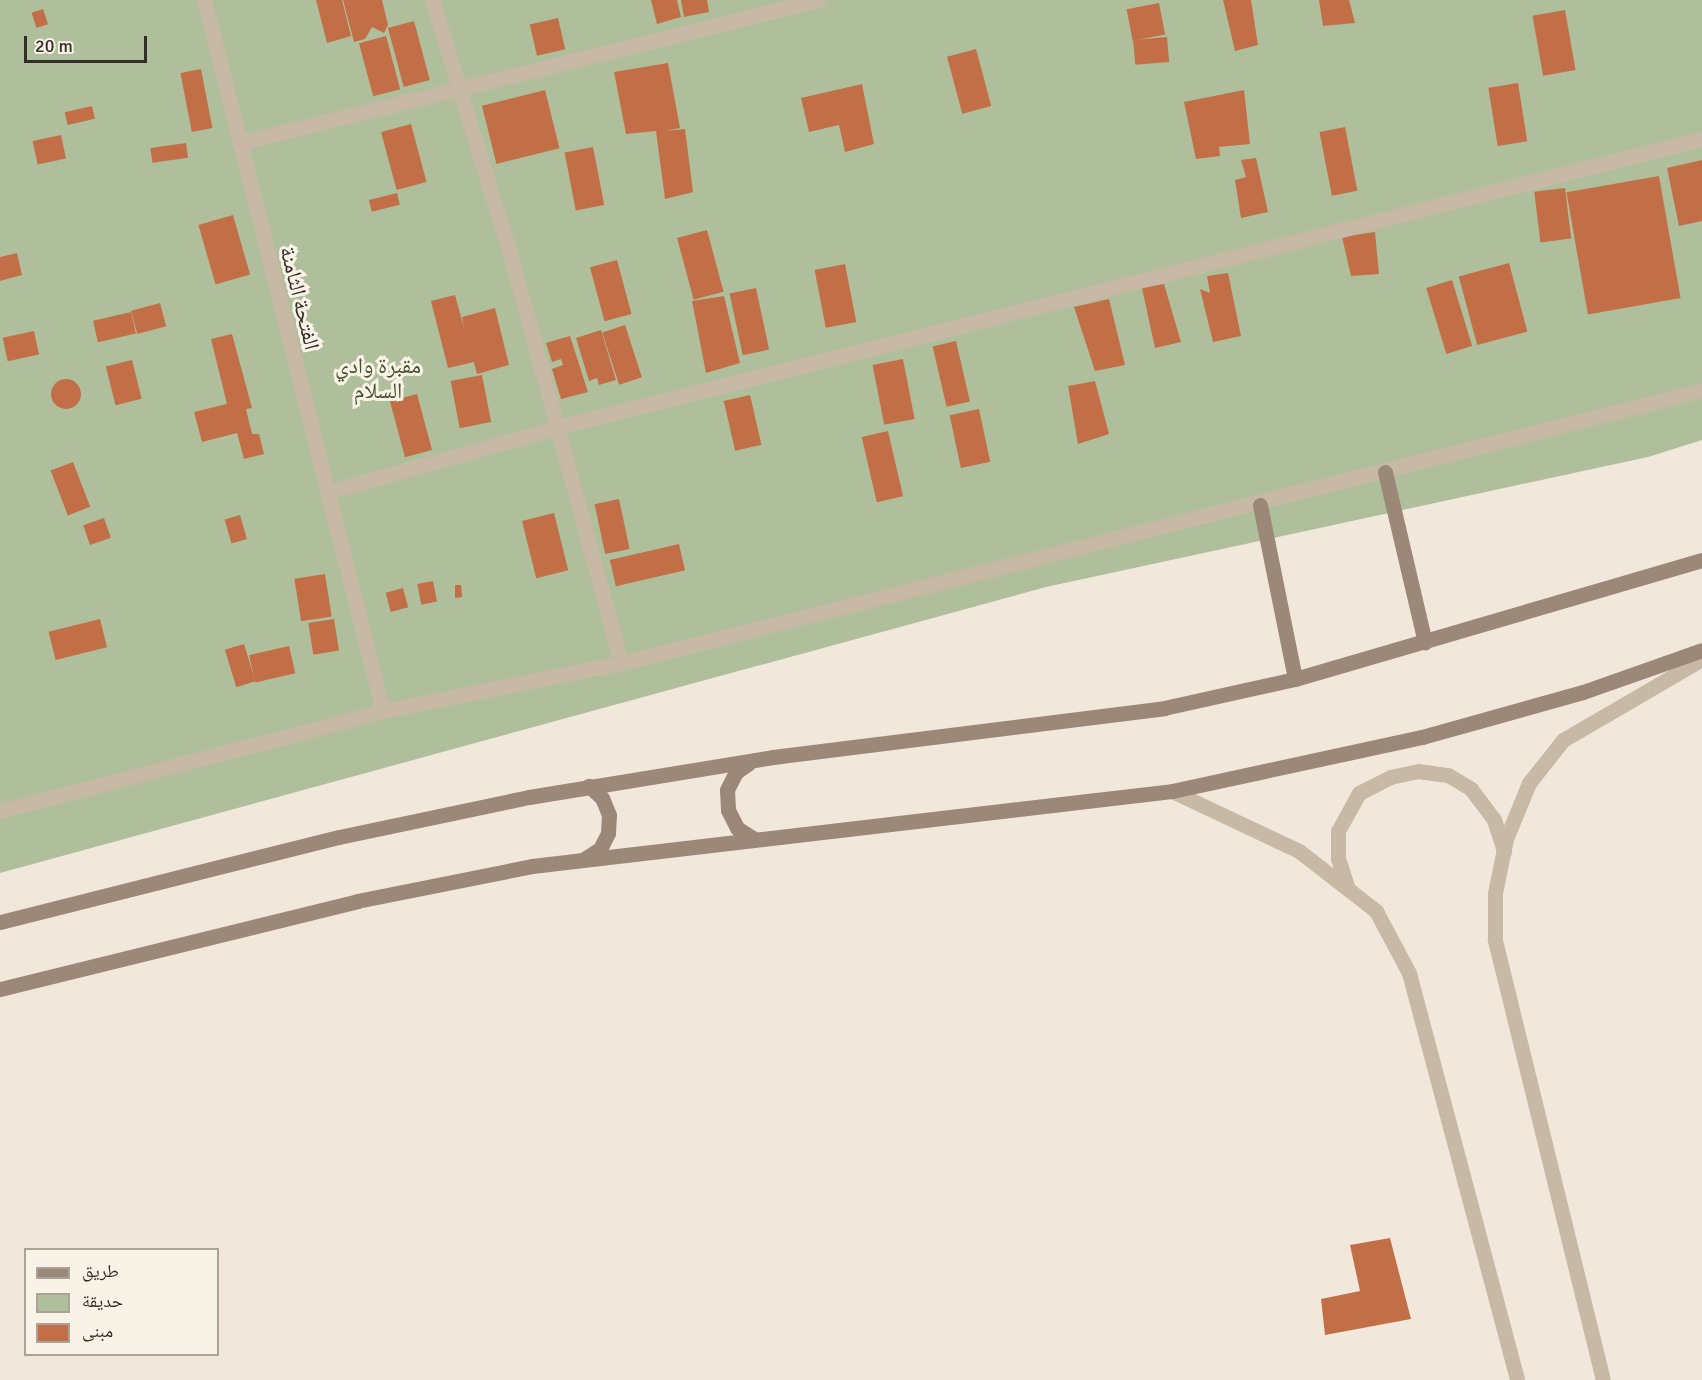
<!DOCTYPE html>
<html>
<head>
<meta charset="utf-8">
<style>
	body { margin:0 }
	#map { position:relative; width:1702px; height:1380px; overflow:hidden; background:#f1e8db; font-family:Signika,"Noto Naskh Arabic",sans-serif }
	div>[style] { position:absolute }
	.green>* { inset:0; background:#b0bf9b }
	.building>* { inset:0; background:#c26f48; transform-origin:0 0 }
	.round { border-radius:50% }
	.service>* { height:15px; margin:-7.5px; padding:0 7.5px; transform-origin:7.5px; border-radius:7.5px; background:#c8b9a7 }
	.minor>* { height:15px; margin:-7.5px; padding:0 7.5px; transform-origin:7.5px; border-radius:7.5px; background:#c8b9a7 }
	.tertiary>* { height:15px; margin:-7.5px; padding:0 7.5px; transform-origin:7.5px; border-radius:7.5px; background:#c8b9a7 }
	.secondary>* { height:15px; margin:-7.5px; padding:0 7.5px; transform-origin:7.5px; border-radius:7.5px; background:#9c8879 }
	span { translate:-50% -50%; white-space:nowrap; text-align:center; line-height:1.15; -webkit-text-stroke:6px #f9f2e7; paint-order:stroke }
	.street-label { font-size:22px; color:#352d27 }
	.park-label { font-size:22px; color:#41522c }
	.legend { position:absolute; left:24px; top:1248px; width:195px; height:108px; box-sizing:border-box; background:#f9f2e7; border:2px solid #aba39a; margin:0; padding:8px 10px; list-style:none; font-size:18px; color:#352d27 }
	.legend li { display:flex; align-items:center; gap:12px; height:30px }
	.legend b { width:30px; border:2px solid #aba39a }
	.scale { position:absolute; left:24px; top:36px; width:123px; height:27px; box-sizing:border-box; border:3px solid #352d27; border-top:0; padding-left:8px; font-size:18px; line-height:21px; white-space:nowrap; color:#352d27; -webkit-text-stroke:4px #f9f2e7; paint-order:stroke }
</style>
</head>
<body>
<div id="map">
	<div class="green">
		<div style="clip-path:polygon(0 0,1702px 0,1702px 440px,1648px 457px,1046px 587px,0 873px)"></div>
	</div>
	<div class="building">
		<div style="clip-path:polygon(316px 0,342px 0,351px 36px,327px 43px)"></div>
		<div style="clip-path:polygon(343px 0,382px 0,388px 25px,384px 33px,372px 27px,365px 39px,354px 42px)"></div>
		<div style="clip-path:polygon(651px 0,677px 0,681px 17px,657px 24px)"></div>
		<div style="clip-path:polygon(681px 0,707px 0,709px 12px,684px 17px)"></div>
		<div style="clip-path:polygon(1223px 0,1251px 0,1258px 45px,1235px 51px)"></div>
		<div style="clip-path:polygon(1319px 0,1349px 0,1355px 23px,1323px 26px)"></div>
		<div style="left:1159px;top:3px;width:32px;height:33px;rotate:79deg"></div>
		<div style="left:43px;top:9px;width:16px;height:12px;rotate:72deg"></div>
		<div style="left:1565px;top:10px;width:61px;height:33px;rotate:80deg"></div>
		<div style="left:558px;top:18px;width:32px;height:29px;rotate:77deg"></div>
		<div style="left:414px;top:21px;width:61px;height:27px;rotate:75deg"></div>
		<div style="left:386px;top:36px;width:55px;height:28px;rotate:75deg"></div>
		<div style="left:1167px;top:37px;width:25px;height:34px;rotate:85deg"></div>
		<div style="left:976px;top:49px;width:59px;height:30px;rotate:75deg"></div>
		<div style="clip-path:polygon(668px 63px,680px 128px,665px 131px,685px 129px,693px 192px,665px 199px,656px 131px,626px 134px,614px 72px)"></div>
		<div style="left:201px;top:69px;width:60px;height:21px;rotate:79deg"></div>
		<div style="left:1518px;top:83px;width:59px;height:30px;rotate:81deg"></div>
		<div style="clip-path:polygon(862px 84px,874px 144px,845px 152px,839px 125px,809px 132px,801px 98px)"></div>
		<div style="left:545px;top:90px;width:60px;height:65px;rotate:76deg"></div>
		<div style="clip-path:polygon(1244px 90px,1250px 144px,1219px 147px,1220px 156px,1196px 159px,1184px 102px)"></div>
		<div style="left:92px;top:106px;width:13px;height:28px;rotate:77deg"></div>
		<div style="left:411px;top:124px;width:60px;height:31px;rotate:75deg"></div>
		<div style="left:1345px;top:127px;width:65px;height:26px;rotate:79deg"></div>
		<div style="left:61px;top:135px;width:24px;height:29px;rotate:78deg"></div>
		<div style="left:186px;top:143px;width:15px;height:36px;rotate:82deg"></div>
		<div style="left:593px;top:147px;width:59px;height:29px;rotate:79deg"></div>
		<div style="clip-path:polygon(1256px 158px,1268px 212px,1241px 218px,1235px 180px,1246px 177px,1241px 160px)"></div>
		<div style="clip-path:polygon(1702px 160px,1702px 221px,1679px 226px,1667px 168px)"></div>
		<div style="left:1659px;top:176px;width:124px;height:94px;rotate:80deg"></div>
		<div style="left:1565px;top:188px;width:51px;height:31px;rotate:83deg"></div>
		<div style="left:397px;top:193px;width:12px;height:29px;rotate:76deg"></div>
		<div style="left:233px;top:215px;width:62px;height:36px;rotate:74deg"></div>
		<div style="left:707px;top:230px;width:64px;height:31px;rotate:75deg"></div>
		<div style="clip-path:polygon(1375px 232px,1379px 274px,1351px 276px,1342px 237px)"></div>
		<div style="clip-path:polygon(17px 253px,22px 275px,0 281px,0 257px)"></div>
		<div style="left:617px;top:260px;width:56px;height:28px;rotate:75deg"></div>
		<div style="left:1509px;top:263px;width:71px;height:52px;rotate:75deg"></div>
		<div style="left:845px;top:264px;width:59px;height:31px;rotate:79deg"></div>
		<div style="clip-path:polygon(1228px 273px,1241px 336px,1213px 342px,1200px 289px,1210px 293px,1207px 276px)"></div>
		<div style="left:1452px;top:280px;width:69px;height:27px;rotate:73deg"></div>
		<div style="clip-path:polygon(1164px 284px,1181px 342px,1155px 348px,1142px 288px)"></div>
		<div style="left:756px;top:288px;width:63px;height:27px;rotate:78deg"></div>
		<div style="clip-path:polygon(455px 295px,464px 328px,462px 317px,495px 308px,509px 365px,477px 374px,474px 362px,448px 368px,431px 301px)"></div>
		<div style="clip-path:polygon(724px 296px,740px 363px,706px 373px,692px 301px)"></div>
		<div style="clip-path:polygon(1109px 299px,1125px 365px,1095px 371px,1074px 307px)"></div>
		<div style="left:160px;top:303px;width:24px;height:30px;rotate:75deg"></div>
		<div style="left:131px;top:312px;width:22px;height:39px;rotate:77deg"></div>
		<div style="left:625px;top:325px;width:55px;height:24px;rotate:72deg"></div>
		<div style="clip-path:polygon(601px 330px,616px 380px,599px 385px,597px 378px,589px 381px,576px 338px)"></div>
		<div style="left:34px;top:331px;width:24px;height:32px;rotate:78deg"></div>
		<div style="clip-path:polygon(232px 334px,252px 408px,246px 409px,252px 434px,259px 434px,264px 454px,244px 459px,237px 433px,202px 442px,194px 412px,227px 404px,211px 339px)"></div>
		<div style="clip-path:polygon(570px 336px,588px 392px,561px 399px,552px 369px,563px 365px,561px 359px,552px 362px,546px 343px)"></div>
		<div style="left:956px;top:341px;width:62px;height:24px;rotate:77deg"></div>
		<div style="left:903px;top:359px;width:61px;height:31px;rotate:79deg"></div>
		<div style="left:132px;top:360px;width:40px;height:27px;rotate:76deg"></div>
		<div style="left:482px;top:375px;width:48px;height:32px;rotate:79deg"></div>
		<div class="round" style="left:51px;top:379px;width:30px;height:30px"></div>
		<div style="clip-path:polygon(1095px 381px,1109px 434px,1078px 444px,1068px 386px)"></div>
		<div style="left:417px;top:394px;width:58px;height:28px;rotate:75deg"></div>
		<div style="left:750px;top:395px;width:51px;height:27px;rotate:77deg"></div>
		<div style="left:979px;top:409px;width:54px;height:30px;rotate:78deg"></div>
		<div style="left:888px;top:431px;width:67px;height:27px;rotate:77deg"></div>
		<div style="left:73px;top:462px;width:48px;height:24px;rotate:69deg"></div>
		<div style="left:619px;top:499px;width:51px;height:25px;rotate:78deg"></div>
		<div style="left:554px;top:513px;width:59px;height:33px;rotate:76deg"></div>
		<div style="left:240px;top:515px;width:25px;height:16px;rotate:74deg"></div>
		<div style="left:104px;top:518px;width:21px;height:22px;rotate:71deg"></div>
		<div style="left:679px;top:544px;width:27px;height:71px;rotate:77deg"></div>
		<div style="left:325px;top:574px;width:43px;height:31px;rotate:81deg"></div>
		<div style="left:433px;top:581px;width:21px;height:16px;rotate:79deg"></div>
		<div style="clip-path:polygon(455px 585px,461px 585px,462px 597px,455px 598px)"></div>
		<div style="left:403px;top:588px;width:20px;height:18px;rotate:75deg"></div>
		<div style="left:100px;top:619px;width:29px;height:53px;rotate:76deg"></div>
		<div style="left:334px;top:619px;width:32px;height:26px;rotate:81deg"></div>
		<div style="left:244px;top:644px;width:39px;height:20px;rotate:73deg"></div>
		<div style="left:289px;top:646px;width:28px;height:41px;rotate:77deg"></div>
		<div style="clip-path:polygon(1390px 1238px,1411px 1319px,1325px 1335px,1321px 1299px,1360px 1291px,1350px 1245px)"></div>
	</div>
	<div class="service">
		<div style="left:204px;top:0;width:733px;rotate:75.87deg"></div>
		<div style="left:432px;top:0;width:269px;rotate:72.9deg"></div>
		<div style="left:511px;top:257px;width:421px;rotate:74.8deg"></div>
		<div style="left:239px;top:143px;width:596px;rotate:-13.87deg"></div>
		<div style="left:328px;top:492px;width:236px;rotate:-15.7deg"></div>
		<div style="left:555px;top:428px;width:1183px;rotate:-14.14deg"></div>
	</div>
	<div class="minor">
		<div style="left:0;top:811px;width:396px;rotate:-14.6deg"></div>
		<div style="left:383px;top:711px;width:243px;rotate:-11.4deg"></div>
		<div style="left:621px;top:663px;width:1115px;rotate:-14.17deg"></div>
	</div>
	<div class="tertiary">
		<div style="left:1172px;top:791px;width:140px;rotate:25.3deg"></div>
		<div style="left:1299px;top:851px;width:98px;rotate:37.9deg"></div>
		<div style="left:1376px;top:911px;width:70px;rotate:62deg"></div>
		<div style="left:1409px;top:973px;width:421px;rotate:75.1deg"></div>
		<div style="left:1348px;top:889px;width:32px;rotate:-108deg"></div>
		<div style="left:1338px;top:859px;width:28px;rotate:-90deg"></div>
		<div style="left:1338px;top:831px;width:43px;rotate:-61.1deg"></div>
		<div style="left:1359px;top:793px;width:35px;rotate:-27deg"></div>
		<div style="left:1390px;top:777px;width:29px;rotate:-12deg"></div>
		<div style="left:1418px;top:771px;width:30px;rotate:8deg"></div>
		<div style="left:1448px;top:775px;width:27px;rotate:31deg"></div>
		<div style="left:1471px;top:789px;width:39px;rotate:53deg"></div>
		<div style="left:1494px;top:820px;width:33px;rotate:72deg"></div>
		<div style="left:1603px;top:1380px;width:454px;rotate:-103.8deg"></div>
		<div style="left:1495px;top:939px;width:46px;rotate:-90deg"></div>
		<div style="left:1495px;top:893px;width:55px;rotate:-78.5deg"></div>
		<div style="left:1506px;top:839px;width:61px;rotate:-67.7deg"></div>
		<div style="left:1529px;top:783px;width:55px;rotate:-51.7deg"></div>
		<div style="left:1563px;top:740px;width:161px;rotate:-30.2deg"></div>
	</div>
	<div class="secondary">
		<div style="left:1385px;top:472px;width:175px;rotate:76.8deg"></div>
		<div style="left:1260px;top:505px;width:177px;rotate:78.6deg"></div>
		<div style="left:749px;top:763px;width:16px;rotate:145deg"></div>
		<div style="left:736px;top:772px;width:20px;rotate:117deg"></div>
		<div style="left:727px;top:790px;width:20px;rotate:87deg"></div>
		<div style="left:728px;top:810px;width:20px;rotate:63deg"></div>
		<div style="left:737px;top:828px;width:20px;rotate:33deg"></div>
		<div style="left:584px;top:859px;width:19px;rotate:-32deg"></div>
		<div style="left:600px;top:849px;width:18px;rotate:-63deg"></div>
		<div style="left:608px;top:833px;width:18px;rotate:-87deg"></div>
		<div style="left:609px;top:815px;width:18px;rotate:-112deg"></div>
		<div style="left:602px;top:798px;width:18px;rotate:-137deg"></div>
		<div style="left:0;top:922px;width:349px;rotate:-14.1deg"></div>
		<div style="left:339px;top:837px;width:194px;rotate:-11.9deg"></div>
		<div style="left:529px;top:797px;width:247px;rotate:-9.3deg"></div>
		<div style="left:773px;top:757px;width:394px;rotate:-7.1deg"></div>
		<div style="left:1164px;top:708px;width:134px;rotate:-12.5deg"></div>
		<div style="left:1295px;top:679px;width:424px;rotate:-16.3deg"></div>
		<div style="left:0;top:989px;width:368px;rotate:-13.8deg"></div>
		<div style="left:357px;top:901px;width:178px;rotate:-11.3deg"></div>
		<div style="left:532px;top:866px;width:644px;rotate:-6.68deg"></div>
		<div style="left:1172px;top:791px;width:256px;rotate:-12.2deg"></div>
		<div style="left:1422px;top:737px;width:167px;rotate:-15.6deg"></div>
		<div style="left:1583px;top:692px;width:126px;rotate:-19.4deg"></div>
	</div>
	<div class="street-label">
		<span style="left:300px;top:298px;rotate:76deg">الفتحة الثامنة</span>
	</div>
	<div class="park-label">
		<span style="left:378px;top:378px">مقبرة وادي<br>السلام</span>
	</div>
	<ul class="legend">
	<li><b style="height:8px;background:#9c8879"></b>طريق</li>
	<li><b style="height:16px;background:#b0bf9b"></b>حديقة</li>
	<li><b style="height:16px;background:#c26f48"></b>مبنى</li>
	</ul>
	<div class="scale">20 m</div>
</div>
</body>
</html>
